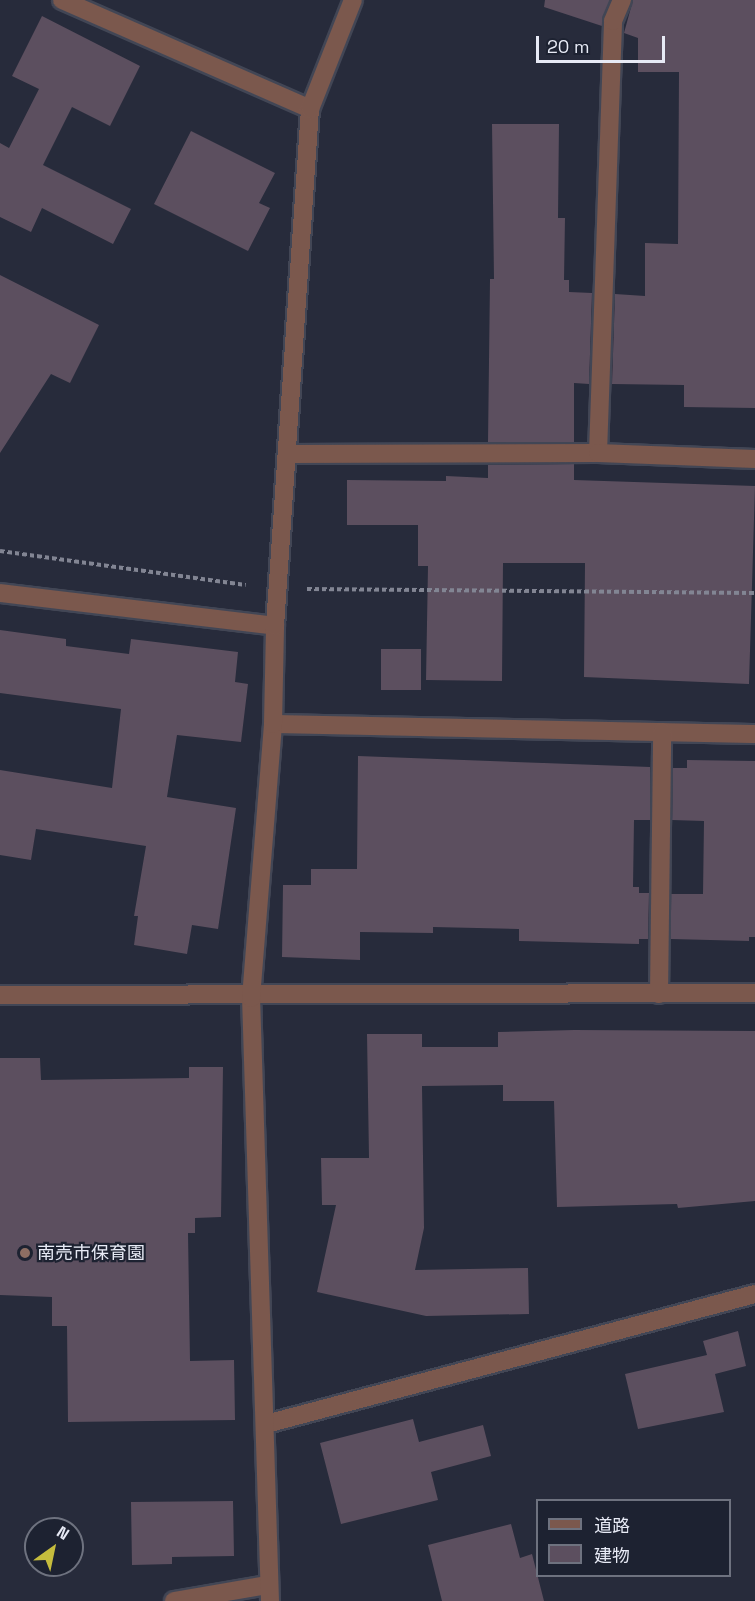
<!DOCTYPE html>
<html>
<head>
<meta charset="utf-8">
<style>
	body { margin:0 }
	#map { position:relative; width:755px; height:1601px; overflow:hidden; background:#272b3b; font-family:"Space Grotesk","Noto Sans JP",sans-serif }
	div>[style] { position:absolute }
	.building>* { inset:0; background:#5c4f5f; transform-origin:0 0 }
	.path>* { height:4px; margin-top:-2px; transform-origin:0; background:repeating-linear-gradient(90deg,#828593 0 4.5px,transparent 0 7.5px) }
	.roads { filter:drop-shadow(2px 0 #424655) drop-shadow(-2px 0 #424655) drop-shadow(0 2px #424655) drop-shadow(0 -2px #424655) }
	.minor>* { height:18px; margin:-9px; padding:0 9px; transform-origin:9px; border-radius:9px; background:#7b584d }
	.dots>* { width:16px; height:16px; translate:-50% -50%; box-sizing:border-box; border:3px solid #1d2231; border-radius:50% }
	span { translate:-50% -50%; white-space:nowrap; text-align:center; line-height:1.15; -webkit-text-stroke:4.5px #1d2231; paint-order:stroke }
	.poi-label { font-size:18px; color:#e7eaf5 }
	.left { translate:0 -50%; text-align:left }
	.legend { position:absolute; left:536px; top:1499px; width:195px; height:78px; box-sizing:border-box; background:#1d2231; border:2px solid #6e727f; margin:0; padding:8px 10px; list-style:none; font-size:18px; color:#e7eaf5 }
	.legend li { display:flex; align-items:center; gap:12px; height:30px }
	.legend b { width:30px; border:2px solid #6e727f }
	.north { position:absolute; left:24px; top:1517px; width:60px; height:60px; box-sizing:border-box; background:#1d2231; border:2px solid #6e727f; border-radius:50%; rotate:33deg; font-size:16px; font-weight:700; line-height:24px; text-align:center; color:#e7eaf5 }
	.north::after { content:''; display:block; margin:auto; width:21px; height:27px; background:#c5bc3d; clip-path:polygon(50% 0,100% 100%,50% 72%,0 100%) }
	.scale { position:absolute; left:536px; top:36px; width:129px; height:27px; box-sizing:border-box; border:3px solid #e7eaf5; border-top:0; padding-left:8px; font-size:18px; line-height:21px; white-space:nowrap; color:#e7eaf5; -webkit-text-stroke:4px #1d2231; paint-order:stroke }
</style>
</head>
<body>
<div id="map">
	<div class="building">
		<div style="clip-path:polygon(545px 0,610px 0,602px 26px,544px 7px)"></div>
		<div style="clip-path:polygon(633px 0,755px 0,755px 408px,684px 407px,684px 385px,612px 384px,615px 294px,645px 296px,645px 243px,678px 244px,679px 72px,638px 72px,638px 38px,624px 33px)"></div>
		<div style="clip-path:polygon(42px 16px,140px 66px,110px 126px,72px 107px,43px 165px,131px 209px,113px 244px,42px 208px,31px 232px,0 217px,0 143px,9px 148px,39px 89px,12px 76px)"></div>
		<div style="clip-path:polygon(492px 124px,559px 124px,558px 218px,565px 218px,564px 280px,569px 280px,569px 292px,592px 293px,589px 384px,574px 383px,574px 442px,488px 442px,490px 279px,494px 279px)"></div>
		<div style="clip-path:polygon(191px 131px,275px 173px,259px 203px,270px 208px,248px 251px,154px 204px)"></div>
		<div style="clip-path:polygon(0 275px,99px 325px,70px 383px,51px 374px,0 453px)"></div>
		<div style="clip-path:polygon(574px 464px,574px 480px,755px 486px,749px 684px,584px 677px,585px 563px,503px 563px,502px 681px,426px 680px,428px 566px,418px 566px,418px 525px,347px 525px,347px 480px,446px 481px,446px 476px,488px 478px,488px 465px)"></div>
		<div style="clip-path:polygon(0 630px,66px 639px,66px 646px,129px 654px,131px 639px,238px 652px,235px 682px,248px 684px,241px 742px,177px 735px,167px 797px,236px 808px,218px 929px,192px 925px,187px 954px,134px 945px,138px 916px,134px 916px,146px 846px,36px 829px,31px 860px,0 855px,0 770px,112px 788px,121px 709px,0 693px)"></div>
		<div style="left:381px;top:649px;width:40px;height:41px"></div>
		<div style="clip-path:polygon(358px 756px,650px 767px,650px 820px,634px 820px,633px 887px,639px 887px,639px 893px,649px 893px,648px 939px,639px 939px,639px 944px,519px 941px,519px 929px,433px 927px,433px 933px,360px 932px,360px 960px,282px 957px,283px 885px,311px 885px,311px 869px,357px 869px)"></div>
		<div style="clip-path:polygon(687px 760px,755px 761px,755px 937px,749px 937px,749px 941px,671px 939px,671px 894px,703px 894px,704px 821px,672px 820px,673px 768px,687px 768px)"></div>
		<div style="clip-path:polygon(574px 1030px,755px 1031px,755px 1201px,678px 1208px,677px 1204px,557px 1207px,554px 1101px,503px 1101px,503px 1085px,422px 1086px,424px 1228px,415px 1270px,528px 1268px,529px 1314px,426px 1316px,317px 1292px,336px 1205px,322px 1205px,321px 1158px,369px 1158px,367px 1034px,422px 1034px,422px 1047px,498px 1047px,498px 1032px)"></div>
		<div style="clip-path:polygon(0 1058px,40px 1058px,41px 1080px,189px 1078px,189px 1067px,223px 1067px,221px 1217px,195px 1218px,195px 1233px,188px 1233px,190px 1361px,234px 1360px,235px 1420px,68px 1422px,67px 1326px,52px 1326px,52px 1297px,0 1295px)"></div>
		<div style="clip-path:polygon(738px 1331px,746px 1366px,715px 1374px,724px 1412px,638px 1429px,625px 1374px,707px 1355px,703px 1341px)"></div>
		<div style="clip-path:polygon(413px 1419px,419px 1442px,483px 1425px,491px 1456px,431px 1472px,438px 1500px,341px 1524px,320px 1443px)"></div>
		<div style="clip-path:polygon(233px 1501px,234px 1556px,172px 1557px,172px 1564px,132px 1565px,131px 1502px)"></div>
		<div style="clip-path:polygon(511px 1524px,520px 1558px,532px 1554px,544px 1601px,442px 1601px,428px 1545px)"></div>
	</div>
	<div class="path">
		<div style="left:0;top:551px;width:248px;rotate:7.9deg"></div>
		<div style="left:307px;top:589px;width:448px;rotate:0.5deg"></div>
	</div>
	<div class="roads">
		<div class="minor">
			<div style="left:62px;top:0;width:271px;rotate:23.7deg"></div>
			<div style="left:598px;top:453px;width:432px;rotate:-88deg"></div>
			<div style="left:613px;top:21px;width:23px;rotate:-67deg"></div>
			<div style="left:289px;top:454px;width:309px;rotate:-0.2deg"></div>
			<div style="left:598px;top:453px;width:157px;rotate:2.2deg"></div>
			<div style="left:0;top:593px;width:277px;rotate:6.8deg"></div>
			<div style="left:273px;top:724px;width:482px;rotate:1.2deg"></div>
			<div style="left:659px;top:994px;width:262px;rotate:-89.3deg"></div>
			<div style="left:0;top:995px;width:755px;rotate:-0.15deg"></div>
			<div style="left:266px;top:1424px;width:506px;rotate:-14.89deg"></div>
			<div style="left:174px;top:1601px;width:95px;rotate:-9.7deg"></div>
			<div style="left:270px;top:1601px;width:603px;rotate:-91.8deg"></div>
			<div style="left:251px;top:998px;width:275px;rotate:-85.4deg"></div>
			<div style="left:273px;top:724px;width:98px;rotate:-88.8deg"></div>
			<div style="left:275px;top:626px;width:518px;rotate:-86.13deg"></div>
			<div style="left:310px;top:109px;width:117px;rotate:-68.5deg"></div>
		</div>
	</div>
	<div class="dots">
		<div style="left:25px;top:1253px;background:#8d6e63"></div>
	</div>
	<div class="poi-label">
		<span class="left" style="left:37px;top:1253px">南売市保育園</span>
	</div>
	<ul class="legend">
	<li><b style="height:8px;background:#7b584d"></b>道路</li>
	<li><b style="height:16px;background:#5c4f5f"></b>建物</li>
	</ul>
	<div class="north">N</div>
	<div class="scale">20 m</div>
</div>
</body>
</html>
